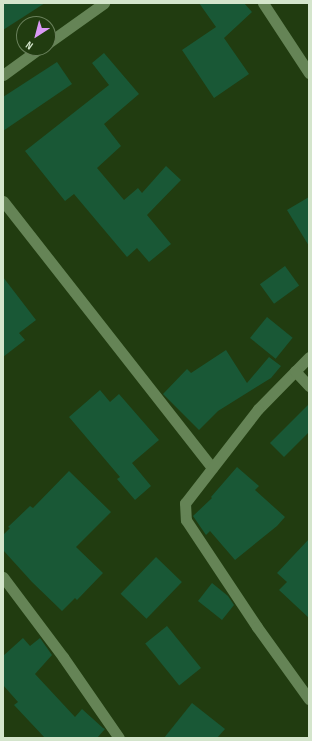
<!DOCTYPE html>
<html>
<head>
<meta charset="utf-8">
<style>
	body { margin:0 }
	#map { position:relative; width:312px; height:741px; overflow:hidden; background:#213c10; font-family:"Sofia Sans Condensed",sans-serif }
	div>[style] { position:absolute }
	.building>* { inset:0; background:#195836; transform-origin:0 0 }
	.minor>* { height:11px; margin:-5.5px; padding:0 5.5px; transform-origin:5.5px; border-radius:5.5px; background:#658456 }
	span { translate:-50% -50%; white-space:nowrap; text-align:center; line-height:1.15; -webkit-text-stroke:3px #213c10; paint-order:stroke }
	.frame { position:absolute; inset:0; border:4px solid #d4e5cc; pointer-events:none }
	.north { position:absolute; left:16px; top:16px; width:40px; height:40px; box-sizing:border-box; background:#213c10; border:1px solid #69805b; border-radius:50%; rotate:216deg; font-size:11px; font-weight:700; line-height:16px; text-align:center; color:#d4e5cc }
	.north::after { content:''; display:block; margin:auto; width:14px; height:18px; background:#db99f6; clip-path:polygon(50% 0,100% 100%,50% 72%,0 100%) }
</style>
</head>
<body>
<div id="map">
	<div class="building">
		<div style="clip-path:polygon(3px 3px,45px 3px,3px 30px)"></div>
		<div style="clip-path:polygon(199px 3px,244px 3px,252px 12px,224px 38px,249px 74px,214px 98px,182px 50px,216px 27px)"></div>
		<div style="clip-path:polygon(104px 53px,139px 94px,104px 124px,121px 146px,97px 168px,124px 200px,138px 188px,142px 193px,166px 166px,181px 180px,147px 215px,171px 244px,149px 262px,137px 248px,127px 257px,74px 194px,65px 201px,25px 151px,109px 85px,92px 63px)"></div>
		<div style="clip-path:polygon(57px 62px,72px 84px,3px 131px,3px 97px)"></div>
		<div style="clip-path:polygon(309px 197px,309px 246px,287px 210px)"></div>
		<div style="left:285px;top:266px;width:24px;height:31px;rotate:54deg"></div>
		<div style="clip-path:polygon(3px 277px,36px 320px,19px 333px,25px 340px,3px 357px)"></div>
		<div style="left:267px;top:317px;width:33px;height:27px;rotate:39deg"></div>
		<div style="clip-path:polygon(226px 350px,247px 383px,269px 357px,281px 366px,271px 378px,218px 411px,199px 430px,163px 394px,187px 369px,191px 373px)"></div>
		<div style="clip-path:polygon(100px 390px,110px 402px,119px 394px,159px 440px,132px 463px,151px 486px,135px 500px,117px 479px,120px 477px,69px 417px)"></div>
		<div style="clip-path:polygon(309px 404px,309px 432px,284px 457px,270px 443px)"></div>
		<div style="clip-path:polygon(237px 467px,259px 486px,255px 490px,285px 517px,277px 526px,235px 560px,210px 531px,206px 535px,193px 516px,212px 498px,211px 497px)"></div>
		<div style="clip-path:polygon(69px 471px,111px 512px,76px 547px,103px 573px,77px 600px,75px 598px,62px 611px,32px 582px,3px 550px,3px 535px,10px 528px,8px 527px,30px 506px,33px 508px)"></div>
		<div style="clip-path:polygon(309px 539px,309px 618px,279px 590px,287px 582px,277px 573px)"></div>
		<div style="left:156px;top:557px;width:36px;height:51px;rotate:44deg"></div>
		<div style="clip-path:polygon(212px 583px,228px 596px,234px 605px,222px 620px,198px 601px)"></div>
		<div style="left:167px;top:626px;width:54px;height:28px;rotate:51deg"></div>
		<div style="clip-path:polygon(23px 638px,30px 646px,40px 638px,52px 655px,35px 674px,75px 717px,82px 709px,103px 728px,105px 729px,97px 738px,45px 738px,14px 705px,18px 702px,3px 685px,3px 656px)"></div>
		<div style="clip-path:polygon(192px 703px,225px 729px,217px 738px,164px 738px)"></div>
	</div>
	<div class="minor">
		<div style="left:263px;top:3px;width:84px;rotate:56.7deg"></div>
		<div style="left:48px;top:43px;width:69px;rotate:-35.5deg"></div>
		<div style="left:3px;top:75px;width:46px;rotate:-36.1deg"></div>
		<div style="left:3px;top:201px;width:339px;rotate:51.9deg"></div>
		<div style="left:309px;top:357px;width:73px;rotate:134.4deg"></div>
		<div style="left:258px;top:409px;width:119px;rotate:127.8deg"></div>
		<div style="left:185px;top:503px;width:17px;rotate:87deg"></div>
		<div style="left:186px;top:520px;width:128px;rotate:56.4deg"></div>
		<div style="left:257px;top:627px;width:89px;rotate:54.2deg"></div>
		<div style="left:295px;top:371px;width:21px;rotate:47deg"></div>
		<div style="left:3px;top:577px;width:100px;rotate:53.1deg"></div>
		<div style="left:63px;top:657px;width:98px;rotate:55.3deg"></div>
	</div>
	<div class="frame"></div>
	<div class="north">N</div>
</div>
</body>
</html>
